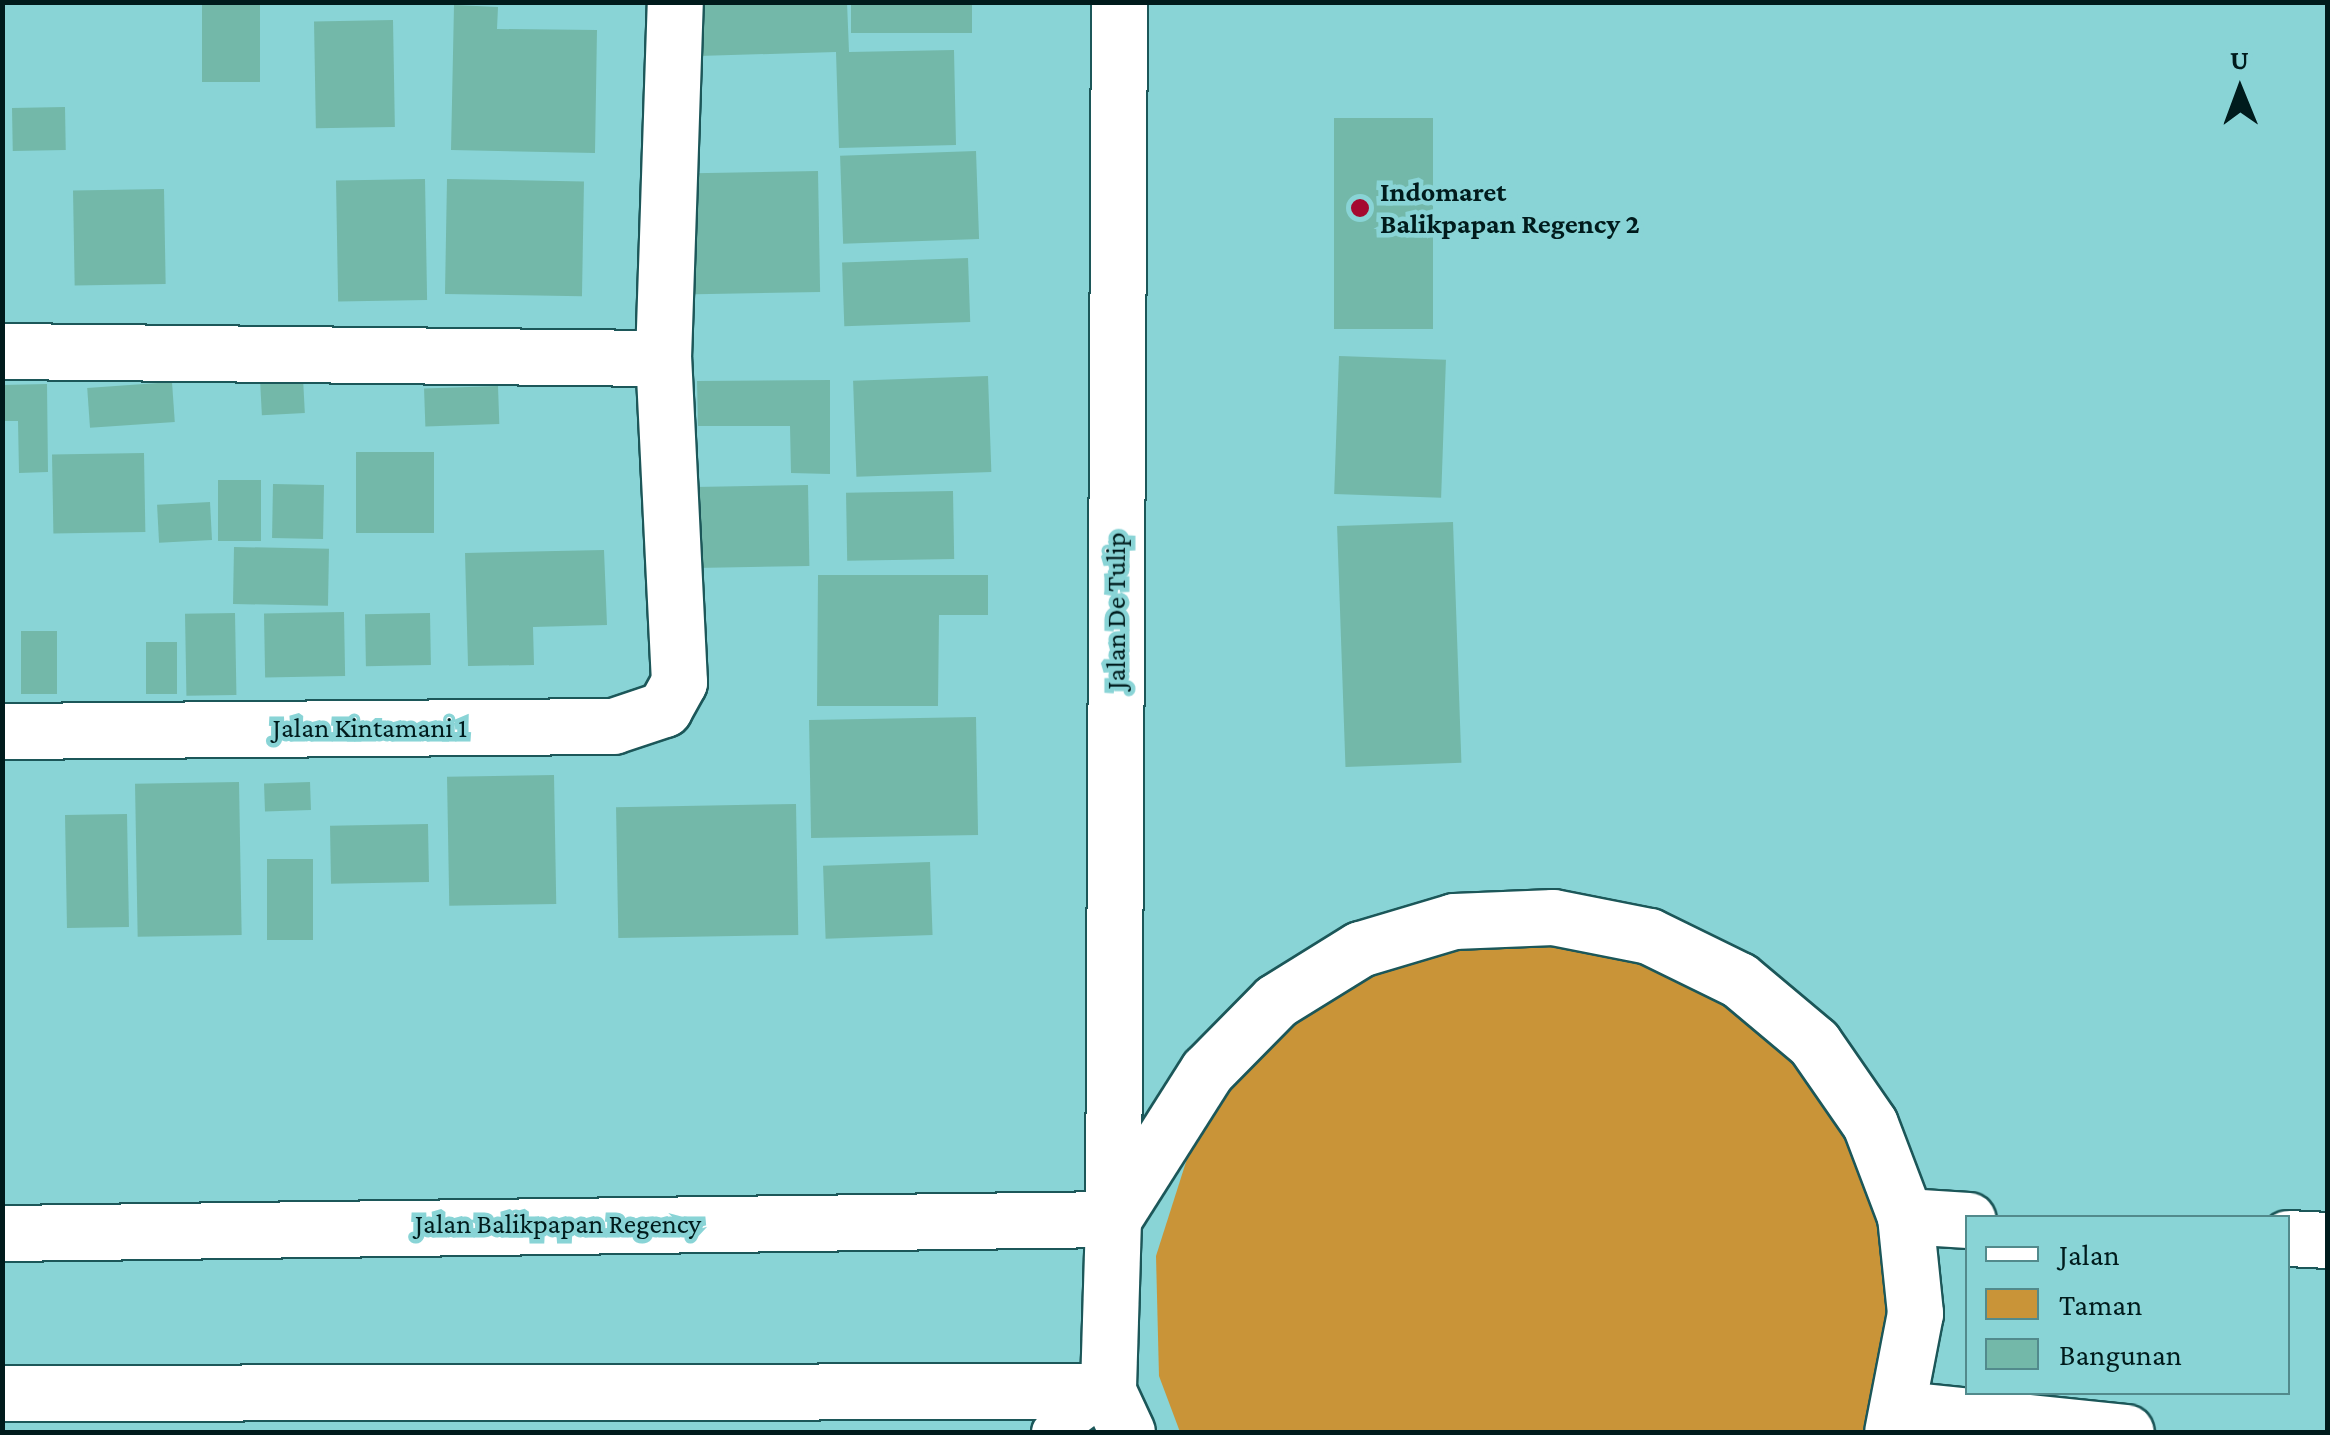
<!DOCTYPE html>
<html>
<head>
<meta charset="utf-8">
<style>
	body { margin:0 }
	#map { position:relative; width:2330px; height:1435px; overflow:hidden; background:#89d4d6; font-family:"Crimson Pro",serif }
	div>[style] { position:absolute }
	.green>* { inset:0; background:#c99438 }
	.building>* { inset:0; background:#73b8a9; transform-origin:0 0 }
	.roads { filter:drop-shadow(2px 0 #1c5759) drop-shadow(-2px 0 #1c5759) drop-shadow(0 2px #1c5759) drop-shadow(0 -2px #1c5759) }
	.service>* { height:40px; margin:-20px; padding:0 20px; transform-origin:20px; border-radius:20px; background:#fff }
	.minor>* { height:55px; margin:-27.5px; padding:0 27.5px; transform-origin:27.5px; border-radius:27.5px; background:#fff }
	.tertiary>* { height:55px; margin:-27.5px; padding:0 27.5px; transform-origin:27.5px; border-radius:27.5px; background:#fff }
	.dots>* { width:28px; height:28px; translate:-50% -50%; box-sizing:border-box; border:5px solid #89d4d6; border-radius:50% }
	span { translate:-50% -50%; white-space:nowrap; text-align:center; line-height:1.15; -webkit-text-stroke:9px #89d4d6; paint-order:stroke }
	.poi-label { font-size:28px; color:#001b1c; font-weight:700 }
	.left { translate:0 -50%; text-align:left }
	.street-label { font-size:28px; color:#001b1c }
	.frame { position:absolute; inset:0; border:5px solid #001b1c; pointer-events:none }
	.legend { position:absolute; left:1965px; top:1215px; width:325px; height:180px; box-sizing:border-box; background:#89d4d6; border:2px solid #528a8c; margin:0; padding:12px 18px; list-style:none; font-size:30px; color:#001b1c }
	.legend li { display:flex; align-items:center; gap:20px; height:50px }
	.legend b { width:50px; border:2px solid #528a8c }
	.north { position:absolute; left:2190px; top:40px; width:100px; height:100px; -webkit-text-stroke:8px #89d4d6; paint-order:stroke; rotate:359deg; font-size:28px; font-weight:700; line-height:40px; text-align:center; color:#001b1c }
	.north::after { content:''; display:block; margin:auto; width:35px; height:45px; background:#001b1c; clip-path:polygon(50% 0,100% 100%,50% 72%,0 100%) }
</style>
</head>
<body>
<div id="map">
	<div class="green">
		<div style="clip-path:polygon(1483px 942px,1571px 943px,1657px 966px,1735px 1008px,1800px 1067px,1850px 1140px,1881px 1222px,1891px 1310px,1866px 1432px,1180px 1432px,1159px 1376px,1156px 1256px,1193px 1140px,1265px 1044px,1365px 975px)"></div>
	</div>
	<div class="building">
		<div style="left:202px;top:2px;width:58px;height:80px"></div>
		<div style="clip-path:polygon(697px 2px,847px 2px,849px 52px,954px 50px,956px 145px,839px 148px,836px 52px,698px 56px)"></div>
		<div style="left:851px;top:2px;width:121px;height:31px"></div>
		<div style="clip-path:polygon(454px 5px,498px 7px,497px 29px,597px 30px,595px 153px,451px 150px)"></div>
		<div style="left:393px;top:20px;width:107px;height:79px;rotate:89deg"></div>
		<div style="left:65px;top:107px;width:43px;height:53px;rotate:89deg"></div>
		<div style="left:1334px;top:118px;width:99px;height:211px"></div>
		<div style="left:976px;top:151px;width:88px;height:136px;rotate:88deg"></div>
		<div style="left:818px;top:171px;width:121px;height:138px;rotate:89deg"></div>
		<div style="left:425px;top:179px;width:121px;height:89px;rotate:89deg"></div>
		<div style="left:447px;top:179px;width:137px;height:115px;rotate:1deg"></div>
		<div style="left:164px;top:189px;width:95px;height:91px;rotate:89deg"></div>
		<div style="left:968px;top:258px;width:64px;height:126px;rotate:88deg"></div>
		<div style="left:1339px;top:356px;width:107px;height:138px;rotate:2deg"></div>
		<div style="left:988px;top:376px;width:96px;height:135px;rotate:88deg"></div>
		<div style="left:303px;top:378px;width:35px;height:43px;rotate:87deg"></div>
		<div style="clip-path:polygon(830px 380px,830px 474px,791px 473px,790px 426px,698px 426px,697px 381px)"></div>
		<div style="left:172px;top:382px;width:40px;height:85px;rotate:86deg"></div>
		<div style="clip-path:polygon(47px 384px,48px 472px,19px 473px,18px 421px,2px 421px,2px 385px)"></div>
		<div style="left:498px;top:386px;width:38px;height:74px;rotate:88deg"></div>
		<div style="left:356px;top:452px;width:78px;height:81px"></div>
		<div style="left:144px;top:453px;width:79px;height:92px;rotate:89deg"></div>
		<div style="left:218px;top:480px;width:43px;height:61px"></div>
		<div style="left:273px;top:484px;width:51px;height:54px;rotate:1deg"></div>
		<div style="left:808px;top:485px;width:81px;height:114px;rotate:89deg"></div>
		<div style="left:953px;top:491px;width:68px;height:107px;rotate:89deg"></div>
		<div style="left:210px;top:502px;width:38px;height:53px;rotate:87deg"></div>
		<div style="left:1453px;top:522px;width:241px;height:116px;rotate:88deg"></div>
		<div style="left:234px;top:547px;width:95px;height:57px;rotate:1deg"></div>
		<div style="clip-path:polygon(604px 550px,607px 625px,533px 627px,534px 665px,468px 666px,465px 553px)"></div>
		<div style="clip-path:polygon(818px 575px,988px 575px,988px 615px,939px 615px,938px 706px,817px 706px)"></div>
		<div style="left:344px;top:612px;width:64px;height:80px;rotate:89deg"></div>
		<div style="left:235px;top:613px;width:82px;height:50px;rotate:89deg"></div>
		<div style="left:430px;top:613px;width:52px;height:65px;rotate:89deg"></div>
		<div style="left:21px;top:631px;width:36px;height:63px"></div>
		<div style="left:146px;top:642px;width:31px;height:52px"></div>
		<div style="left:976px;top:717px;width:118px;height:167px;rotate:89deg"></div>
		<div style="left:554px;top:775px;width:129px;height:107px;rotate:89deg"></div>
		<div style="left:239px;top:782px;width:153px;height:104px;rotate:89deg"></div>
		<div style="left:310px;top:782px;width:28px;height:46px;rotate:88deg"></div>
		<div style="left:796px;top:804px;width:131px;height:180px;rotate:89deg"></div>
		<div style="left:127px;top:814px;width:113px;height:62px;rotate:89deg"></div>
		<div style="left:428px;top:824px;width:58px;height:98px;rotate:89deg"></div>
		<div style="left:267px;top:859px;width:46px;height:81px"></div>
		<div style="left:930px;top:862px;width:73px;height:107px;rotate:88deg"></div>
	</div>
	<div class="roads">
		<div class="service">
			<div style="left:1052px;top:1432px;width:69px;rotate:-36.2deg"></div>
		</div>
		<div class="minor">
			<div style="left:2px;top:351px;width:661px;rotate:0.61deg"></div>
			<div style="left:2px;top:731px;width:611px;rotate:-0.47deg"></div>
			<div style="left:613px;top:726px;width:54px;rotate:-18.4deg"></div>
			<div style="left:664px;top:709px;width:31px;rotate:-61deg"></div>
			<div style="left:679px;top:682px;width:324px;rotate:-92.8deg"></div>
			<div style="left:663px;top:358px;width:356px;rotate:-88.1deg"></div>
			<div style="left:1905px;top:1216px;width:63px;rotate:3.6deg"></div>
			<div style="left:1113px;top:1219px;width:175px;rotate:-57.6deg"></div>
			<div style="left:1207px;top:1071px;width:98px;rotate:-45.4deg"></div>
			<div style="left:1276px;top:1001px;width:99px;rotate:-31.8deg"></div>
			<div style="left:1360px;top:949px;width:98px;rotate:-16.6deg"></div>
			<div style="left:1454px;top:921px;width:99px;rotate:-2.3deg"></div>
			<div style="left:1553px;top:917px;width:98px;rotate:11.2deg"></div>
			<div style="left:1649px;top:936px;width:100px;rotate:26.1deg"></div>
			<div style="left:1739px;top:980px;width:98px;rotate:40deg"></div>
			<div style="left:1814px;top:1043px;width:98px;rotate:55.3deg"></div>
			<div style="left:1870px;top:1124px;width:98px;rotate:69.2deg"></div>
			<div style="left:1905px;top:1216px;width:98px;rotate:84.1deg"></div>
			<div style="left:1915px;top:1313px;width:121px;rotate:100.9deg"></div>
			<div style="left:1113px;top:1219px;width:1217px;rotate:-89.72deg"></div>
			<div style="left:2288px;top:1238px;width:40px;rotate:2.9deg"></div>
			<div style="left:1108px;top:1391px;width:45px;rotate:65.1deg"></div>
			<div style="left:1902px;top:1409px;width:225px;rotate:5.9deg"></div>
		</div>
		<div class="tertiary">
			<div style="left:2px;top:1233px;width:1111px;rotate:-0.72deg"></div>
			<div style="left:1113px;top:1219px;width:172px;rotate:91.7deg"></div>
			<div style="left:1108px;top:1391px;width:1106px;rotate:179.9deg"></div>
		</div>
	</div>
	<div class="dots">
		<div style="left:1360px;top:208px;background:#a5092f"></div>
	</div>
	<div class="poi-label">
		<span class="left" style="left:1380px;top:208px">Indomaret<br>Balikpapan Regency 2</span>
	</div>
	<div class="street-label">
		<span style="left:1116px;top:611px;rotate:-90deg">Jalan De Tulip</span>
		<span style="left:370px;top:728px">Jalan Kintamani 1</span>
		<span style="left:558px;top:1224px">Jalan Balikpapan Regency</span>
	</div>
	<div class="frame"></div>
	<ul class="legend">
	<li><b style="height:12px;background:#fff"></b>Jalan</li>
	<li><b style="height:28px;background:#c99438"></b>Taman</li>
	<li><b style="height:28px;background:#73b8a9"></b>Bangunan</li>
	</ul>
	<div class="north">U</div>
</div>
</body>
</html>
